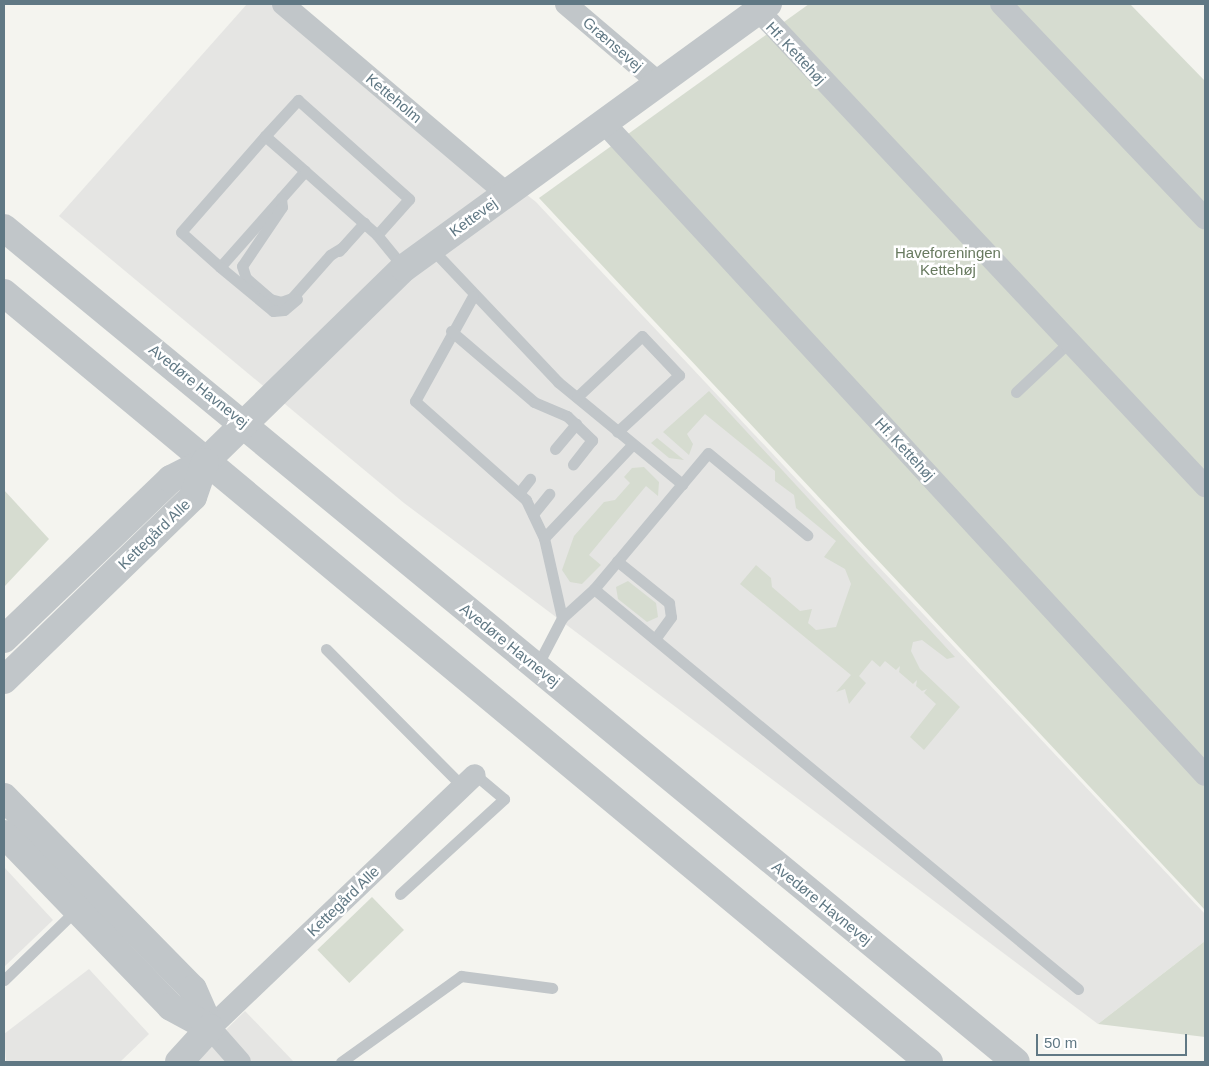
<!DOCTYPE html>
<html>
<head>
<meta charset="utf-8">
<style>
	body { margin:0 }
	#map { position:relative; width:1209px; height:1066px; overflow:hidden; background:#f4f4ef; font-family:Helvetica,sans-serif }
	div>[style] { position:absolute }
	.built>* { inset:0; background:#e5e5e3 }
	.green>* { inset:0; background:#d6dcd0; transform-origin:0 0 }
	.service>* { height:11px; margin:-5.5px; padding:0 5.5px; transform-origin:5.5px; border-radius:5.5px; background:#c1c6c9 }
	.minor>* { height:22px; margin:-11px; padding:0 11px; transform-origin:11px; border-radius:11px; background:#c1c6c9 }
	.tertiary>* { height:28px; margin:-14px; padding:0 14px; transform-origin:14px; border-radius:14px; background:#c1c6c9 }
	span { translate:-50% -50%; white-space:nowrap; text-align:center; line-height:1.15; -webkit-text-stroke:5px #fff; paint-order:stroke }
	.street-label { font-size:15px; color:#607884 }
	.park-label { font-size:15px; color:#687a5f }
	.frame { position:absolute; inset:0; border:5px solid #607884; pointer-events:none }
	.scale { position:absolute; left:1036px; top:1034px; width:151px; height:22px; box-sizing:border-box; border:2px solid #607884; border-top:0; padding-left:6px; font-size:15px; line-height:18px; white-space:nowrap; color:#607884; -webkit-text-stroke:4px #fff; paint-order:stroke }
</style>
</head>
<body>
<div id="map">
	<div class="built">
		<div style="clip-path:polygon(247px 4px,288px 4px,536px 202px,1205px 914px,1205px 941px,1098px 1024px,404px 503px,59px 216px)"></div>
		<div style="clip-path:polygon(4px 867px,53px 920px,4px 967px)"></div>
		<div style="clip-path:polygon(89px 969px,149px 1034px,120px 1062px,6px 1062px,4px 1034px)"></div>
		<div style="clip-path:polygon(245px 1011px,294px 1062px,193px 1062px)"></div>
	</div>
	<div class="green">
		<div style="clip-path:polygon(809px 4px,1130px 4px,1205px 81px,1205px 910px,539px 198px)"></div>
		<div style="clip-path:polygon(709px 391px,955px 657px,947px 659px,922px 640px,913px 642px,911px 651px,920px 669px,960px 707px,924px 750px,910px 737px,936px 704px,924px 693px,927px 689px,922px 691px,916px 686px,917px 680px,913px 684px,899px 672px,900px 666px,896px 670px,885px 661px,880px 667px,872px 660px,859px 676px,866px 683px,849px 704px,845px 689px,836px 692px,851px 675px,740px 584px,756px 565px,771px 578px,772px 587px,800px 611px,812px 609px,808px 623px,816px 630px,836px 627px,851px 584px,845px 569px,824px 557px,836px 541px,796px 508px,794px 495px,775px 481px,775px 471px,705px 414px,687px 434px,693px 444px,689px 455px,663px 432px)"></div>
		<div style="clip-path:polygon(657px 438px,684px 460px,669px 458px,651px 443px)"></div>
		<div style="clip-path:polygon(644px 467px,659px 482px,658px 496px,646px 486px,589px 555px,601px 565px,582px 584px,570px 582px,562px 570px,574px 536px,604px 502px,615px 500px,630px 483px,624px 477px,632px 468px)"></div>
		<div style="clip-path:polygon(4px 490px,49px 539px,4px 587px)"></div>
		<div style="clip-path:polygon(628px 581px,656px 603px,658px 617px,647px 622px,618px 599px,616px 587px)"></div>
		<div style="left:372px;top:897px;width:46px;height:76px;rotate:46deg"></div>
		<div style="clip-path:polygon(1205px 941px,1205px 1037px,1098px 1024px)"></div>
	</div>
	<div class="service">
		<div style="left:265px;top:136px;width:53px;rotate:41.2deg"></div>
		<div style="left:305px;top:171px;width:128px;rotate:131.5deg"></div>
		<div style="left:220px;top:267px;width:52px;rotate:-138.1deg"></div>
		<div style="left:181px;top:232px;width:128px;rotate:-48.8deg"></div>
		<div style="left:265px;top:136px;width:49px;rotate:-47.5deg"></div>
		<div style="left:298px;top:100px;width:149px;rotate:41.7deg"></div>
		<div style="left:409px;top:199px;width:48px;rotate:131.6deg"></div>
		<div style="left:305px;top:171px;width:96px;rotate:41.6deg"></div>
		<div style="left:377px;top:235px;width:43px;rotate:50.7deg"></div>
		<div style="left:281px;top:198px;width:9px;rotate:84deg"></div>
		<div style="left:282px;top:207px;width:71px;rotate:124.1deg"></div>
		<div style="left:242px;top:266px;width:13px;rotate:72deg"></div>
		<div style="left:246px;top:278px;width:32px;rotate:41deg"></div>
		<div style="left:270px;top:299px;width:11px;rotate:15deg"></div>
		<div style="left:281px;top:302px;width:12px;rotate:-20deg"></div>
		<div style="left:292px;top:298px;width:57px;rotate:-48.5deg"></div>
		<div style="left:330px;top:255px;width:15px;rotate:-32deg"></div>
		<div style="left:431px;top:248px;width:185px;rotate:46.5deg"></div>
		<div style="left:558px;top:382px;width:161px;rotate:39.4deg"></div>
		<div style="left:682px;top:484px;width:137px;rotate:130deg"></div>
		<div style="left:339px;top:251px;width:38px;rotate:-48deg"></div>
		<div style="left:220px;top:267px;width:69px;rotate:39.7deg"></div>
		<div style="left:273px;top:311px;width:11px;rotate:-5deg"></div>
		<div style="left:284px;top:310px;width:17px;rotate:-40deg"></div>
		<div style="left:473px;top:296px;width:120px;rotate:118.9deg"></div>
		<div style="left:415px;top:401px;width:149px;rotate:41.7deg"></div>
		<div style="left:526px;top:500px;width:42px;rotate:64.7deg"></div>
		<div style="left:544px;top:538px;width:82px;rotate:77.3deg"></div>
		<div style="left:451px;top:331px;width:109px;rotate:40.5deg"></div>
		<div style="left:534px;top:402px;width:36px;rotate:23deg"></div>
		<div style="left:567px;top:416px;width:35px;rotate:44deg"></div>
		<div style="left:592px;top:440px;width:31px;rotate:128deg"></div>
		<div style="left:1016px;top:392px;width:73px;rotate:-43.3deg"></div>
		<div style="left:577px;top:397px;width:89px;rotate:-43.2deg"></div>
		<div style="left:642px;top:336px;width:54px;rotate:46.5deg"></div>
		<div style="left:679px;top:375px;width:84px;rotate:137.4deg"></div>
		<div style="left:555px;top:449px;width:33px;rotate:-50deg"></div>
		<div style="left:682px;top:484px;width:40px;rotate:-50deg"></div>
		<div style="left:708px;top:453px;width:129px;rotate:39.6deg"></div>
		<div style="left:519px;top:493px;width:18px;rotate:-52deg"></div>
		<div style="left:533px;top:514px;width:26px;rotate:-51deg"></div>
		<div style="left:544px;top:538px;width:128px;rotate:-46.6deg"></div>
		<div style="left:617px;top:561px;width:67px;rotate:38.9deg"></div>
		<div style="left:669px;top:603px;width:14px;rotate:82deg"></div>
		<div style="left:671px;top:617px;width:27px;rotate:126deg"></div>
		<div style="left:326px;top:649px;width:194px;rotate:45.2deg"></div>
		<div style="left:537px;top:666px;width:54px;rotate:-62.5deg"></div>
		<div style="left:562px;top:618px;width:43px;rotate:-42.2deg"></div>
		<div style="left:594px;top:589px;width:628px;rotate:39.57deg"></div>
		<div style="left:400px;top:894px;width:141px;rotate:-42.4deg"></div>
		<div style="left:504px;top:799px;width:38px;rotate:-140deg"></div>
		<div style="left:4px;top:980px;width:102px;rotate:-44.2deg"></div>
		<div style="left:341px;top:1062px;width:148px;rotate:-35.6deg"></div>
		<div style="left:461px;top:976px;width:92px;rotate:7.5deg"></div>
	</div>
	<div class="minor">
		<div style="left:283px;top:4px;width:292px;rotate:40.3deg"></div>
		<div style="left:566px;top:4px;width:123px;rotate:40.4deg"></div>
		<div style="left:1001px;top:4px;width:296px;rotate:46.4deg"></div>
		<div style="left:759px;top:11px;width:652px;rotate:46.8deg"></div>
		<div style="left:605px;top:124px;width:885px;rotate:47.33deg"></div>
		<div style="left:240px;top:1062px;width:45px;rotate:-131.4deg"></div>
		<div style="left:210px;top:1028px;width:366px;rotate:-43.7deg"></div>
	</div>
	<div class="tertiary">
		<div style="left:4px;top:228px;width:1311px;rotate:39.49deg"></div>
		<div style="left:4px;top:293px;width:1203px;rotate:39.74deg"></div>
		<div style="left:4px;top:639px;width:231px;rotate:-43.8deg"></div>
		<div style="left:171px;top:479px;width:38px;rotate:-27deg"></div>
		<div style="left:205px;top:462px;width:278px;rotate:-44.3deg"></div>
		<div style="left:404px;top:268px;width:450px;rotate:-36deg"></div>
		<div style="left:4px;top:680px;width:263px;rotate:-44.1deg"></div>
		<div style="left:193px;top:497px;width:37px;rotate:-71deg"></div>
		<div style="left:4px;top:797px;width:269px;rotate:45.5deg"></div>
		<div style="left:193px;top:989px;width:43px;rotate:66.4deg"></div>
		<div style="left:4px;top:834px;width:240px;rotate:46deg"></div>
		<div style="left:171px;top:1007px;width:44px;rotate:28.3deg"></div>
		<div style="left:179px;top:1062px;width:46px;rotate:-47.6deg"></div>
	</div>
	<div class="street-label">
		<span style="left:613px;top:44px;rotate:41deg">Grænsevej</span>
		<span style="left:796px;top:53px;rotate:47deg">Hf. Kettehøj</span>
		<span style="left:394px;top:98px;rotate:40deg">Ketteholm</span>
		<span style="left:473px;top:217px;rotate:-36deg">Kettevej</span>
		<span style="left:199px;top:386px;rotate:39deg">Avedøre Havnevej</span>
		<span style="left:905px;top:449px;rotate:47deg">Hf. Kettehøj</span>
		<span style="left:154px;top:534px;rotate:-44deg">Kettegård Alle</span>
		<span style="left:510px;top:645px;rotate:39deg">Avedøre Havnevej</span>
		<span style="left:343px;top:901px;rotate:-44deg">Kettegård Alle</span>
		<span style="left:822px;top:903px;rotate:39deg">Avedøre Havnevej</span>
	</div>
	<div class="park-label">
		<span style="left:948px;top:261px">Haveforeningen<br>Kettehøj</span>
	</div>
	<div class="frame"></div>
	<div class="scale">50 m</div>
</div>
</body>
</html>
